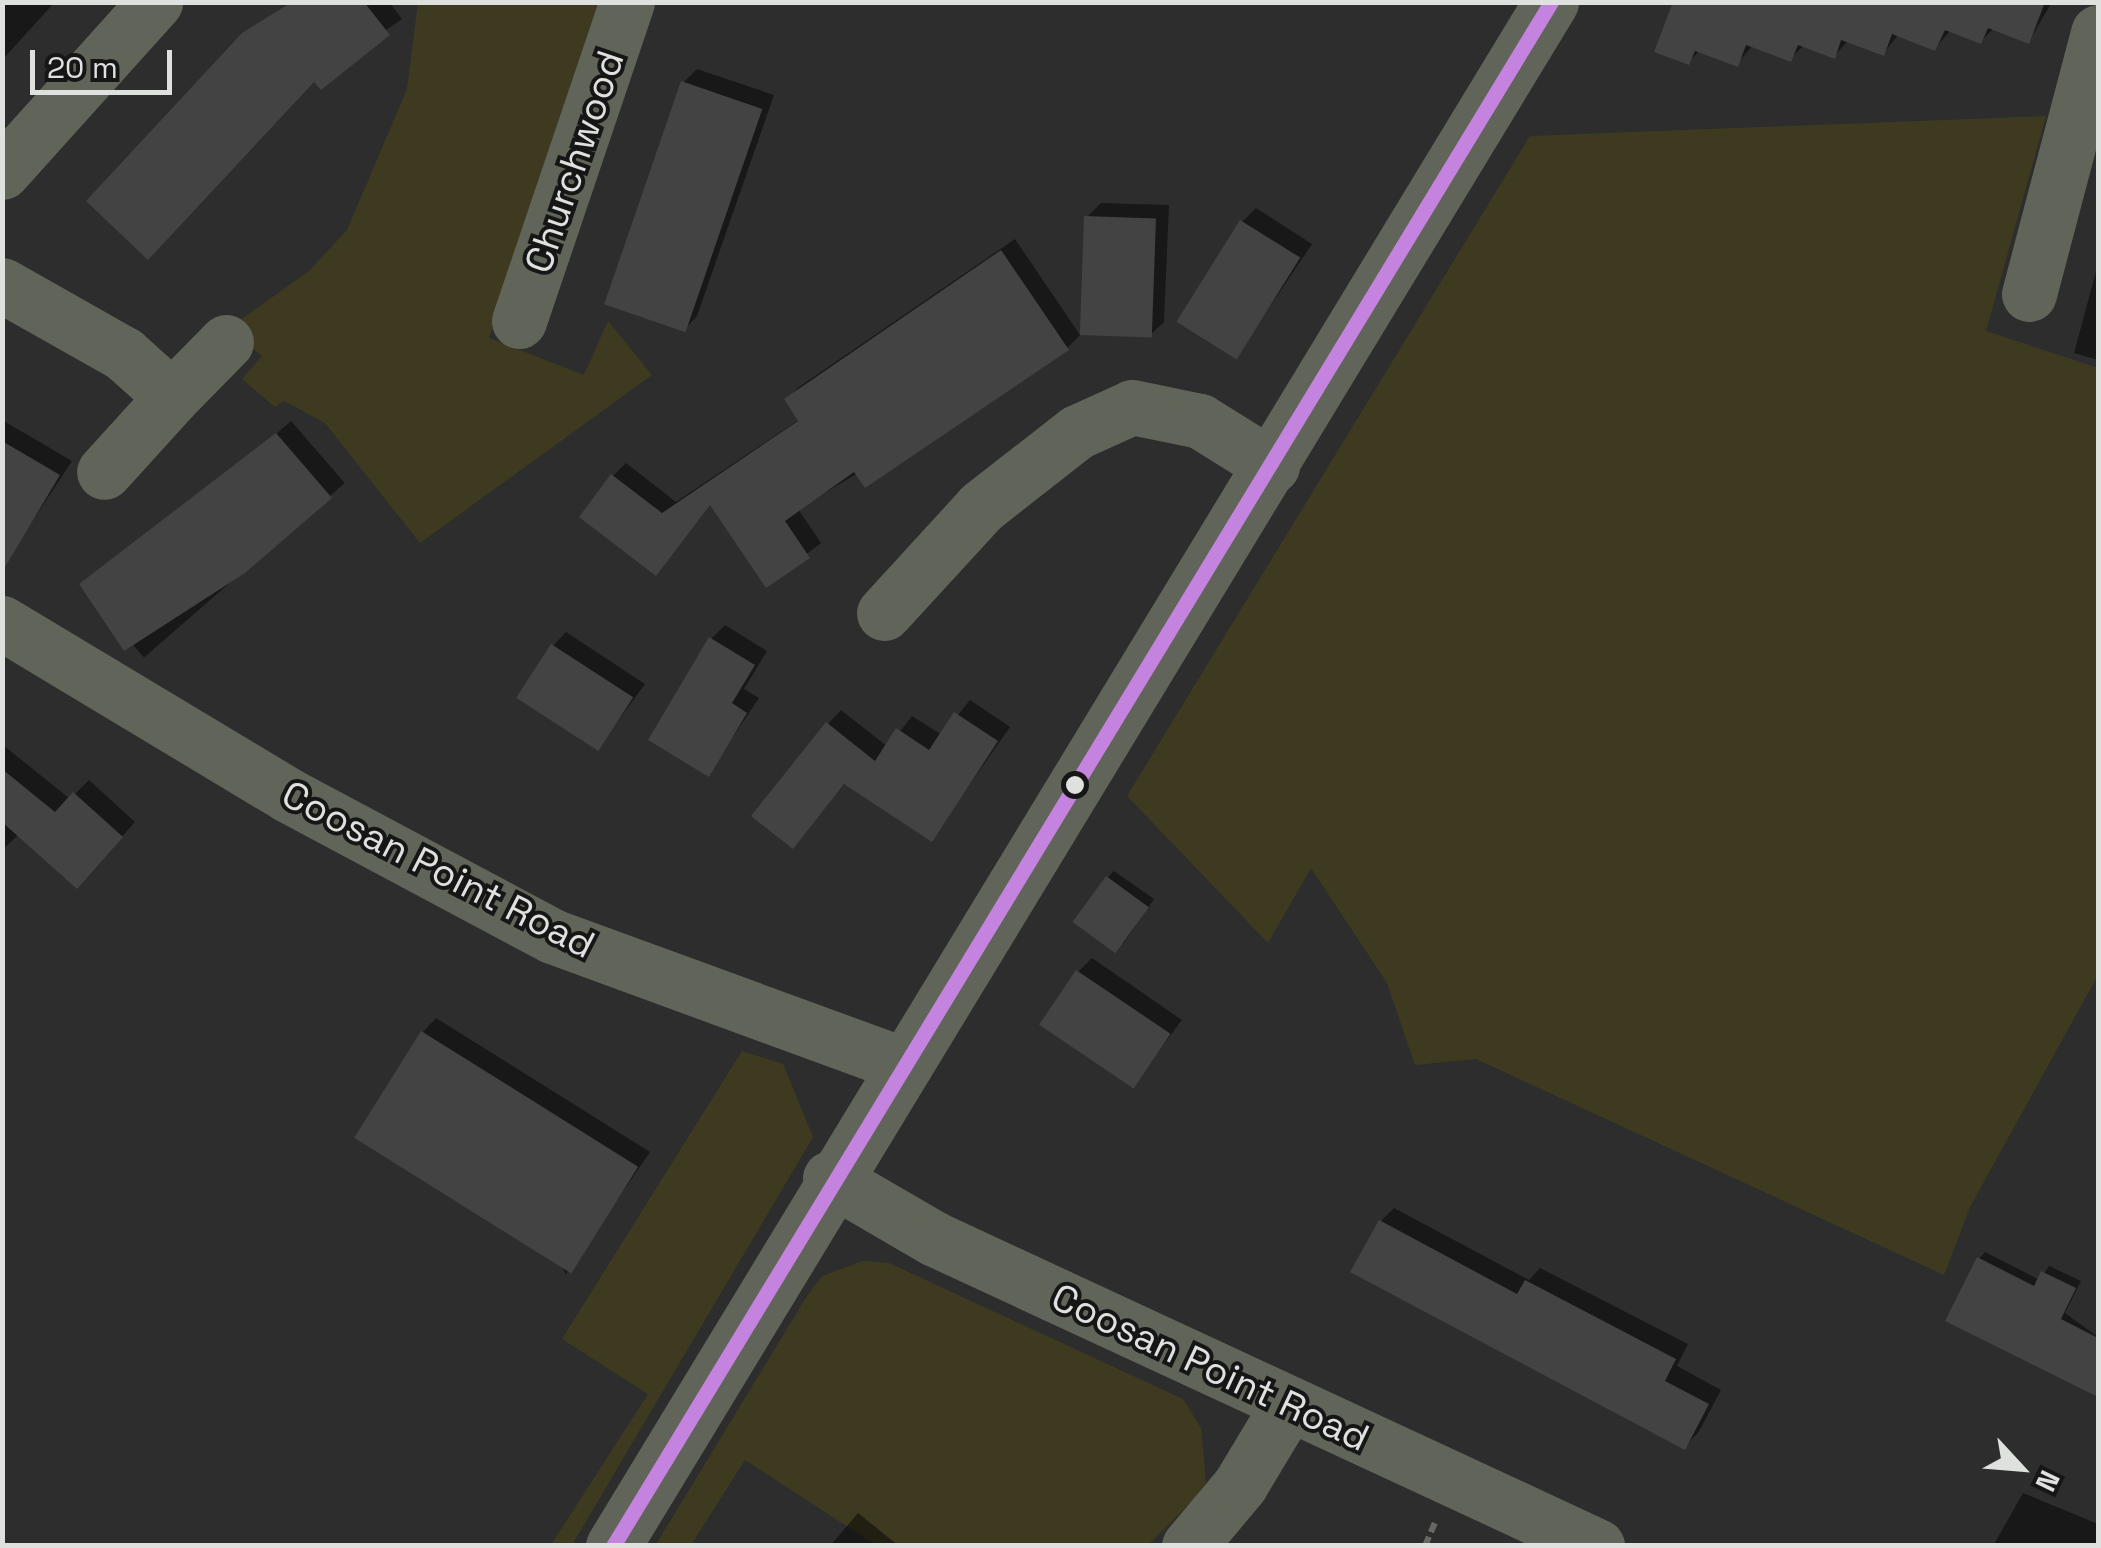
<!DOCTYPE html>
<html>
<head>
<meta charset="utf-8">
<style>
	body { margin:0 }
	#map { position:relative; width:2101px; height:1548px; overflow:hidden; background:#2d2d2d; font-family:"Space Grotesk",sans-serif }
	div>[style] { position:absolute }
	.green>* { inset:0; background:#3e3a20 }
	.shadow>* { inset:0; background:#0007; transform-origin:0 0 }
	.building>* { inset:0; background:#434343; transform-origin:0 0 }
	.path>* { height:6px; margin-top:-3px; transform-origin:0; background:repeating-linear-gradient(90deg,#666861 0 10px,transparent 0 15px) }
	.minor>* { height:55px; margin:-27.5px; padding:0 27.5px; transform-origin:27.5px; border-radius:27.5px; background:#616458 }
	.tertiary>* { height:55px; margin:-27.5px; padding:0 27.5px; transform-origin:27.5px; border-radius:27.5px; background:#616458 }
	.bus-1>* { height:15px; margin:-7.5px; padding:0 7.5px; transform-origin:7.5px; border-radius:7.5px; background:#c483df }
	.dots>* { width:28px; height:28px; translate:-50% -50%; box-sizing:border-box; border:5px solid #151615; border-radius:50% }
	span { translate:-50% -50%; white-space:nowrap; text-align:center; line-height:1.15; -webkit-text-stroke:8px #151615; paint-order:stroke }
	.street-label { font-size:38px; color:#dfe1df }
	.frame { position:absolute; inset:0; border:5px solid #dfe1df; pointer-events:none }
	.north { position:absolute; left:1971px; top:1418px; width:100px; height:100px; -webkit-text-stroke:8px #151615; paint-order:stroke; rotate:116deg; font-size:28px; font-weight:700; line-height:40px; text-align:center; color:#dfe1df }
	.north::after { content:''; display:block; margin:auto; width:35px; height:45px; background:#dfe1df; clip-path:polygon(50% 0,100% 100%,50% 72%,0 100%) }
	.scale { position:absolute; left:30px; top:50px; width:142px; height:45px; box-sizing:border-box; border:5px solid #dfe1df; border-top:0; padding-left:12px; font-size:30px; line-height:35px; white-space:nowrap; color:#dfe1df; -webkit-text-stroke:8px #151615; paint-order:stroke }
</style>
</head>
<body>
<div id="map">
	<div class="green">
		<div style="clip-path:polygon(418px 3px,606px 3px,489px 338px,584px 375px,608px 321px,652px 375px,420px 543px,325px 423px,284px 401px,275px 407px,242px 379px,262px 356px,229px 328px,309px 271px,347px 230px,407px 89px)"></div>
		<div style="clip-path:polygon(2046px 116px,1986px 331px,2098px 368px,2098px 975px,1970px 1207px,1944px 1275px,1476px 1059px,1415px 1065px,1387px 983px,1311px 868px,1268px 943px,1127px 796px,1530px 136px)"></div>
		<div style="clip-path:polygon(742px 1051px,783px 1064px,813px 1137px,572px 1545px,551px 1545px,648px 1394px,562px 1339px)"></div>
		<div style="clip-path:polygon(863px 1261px,889px 1263px,1183px 1399px,1201px 1428px,1206px 1482px,1196px 1497px,1148px 1545px,876px 1545px,745px 1460px,691px 1545px,655px 1546px,807px 1296px,822px 1276px)"></div>
	</div>
	<div class="shadow">
		<div style="clip-path:polygon(2px 2px,55px 2px,2px 60px)"></div>
		<div style="clip-path:polygon(292px 2px,389px 2px,402px 19px,315px 79px,244px 35px)"></div>
		<div style="clip-path:polygon(1675px 2px,2052px 2px,2029px 41px,1994px 28px,1981px 41px,1951px 30px,1935px 48px,1899px 34px,1883px 54px,1849px 40px,1834px 56px,1804px 45px,1790px 59px,1753px 45px,1737px 64px,1700px 50px,1689px 62px)"></div>
		<div style="clip-path:polygon(697px 69px,774px 95px,697px 316px,684px 330px,683px 83px)"></div>
		<div style="clip-path:polygon(1101px 203px,1169px 205px,1164px 322px,1150px 335px,1087px 217px)"></div>
		<div style="clip-path:polygon(1256px 208px,1312px 244px,1236px 357px,1242px 222px)"></div>
		<div style="clip-path:polygon(1015px 239px,1080px 335px,1067px 348px,798px 509px,821px 543px,767px 584px,711px 503px,656px 573px,613px 476px,626px 463px,676px 502px,800px 419px,787px 400px,799px 387px)"></div>
		<div style="clip-path:polygon(2098px 264px,2098px 360px,2074px 353px)"></div>
		<div style="clip-path:polygon(2px 420px,72px 461px,16px 546px,2px 538px)"></div>
		<div style="left:291px;top:421px;width:82px;height:266px;rotate:49deg"></div>
		<div style="clip-path:polygon(725px 625px,767px 651px,744px 689px,759px 698px,708px 774px,711px 639px)"></div>
		<div style="clip-path:polygon(566px 632px,645px 684px,598px 748px,553px 646px)"></div>
		<div style="clip-path:polygon(970px 700px,1010px 727px,932px 838px,846px 782px,793px 846px,828px 724px,841px 710px,888px 747px,912px 716px,942px 735px)"></div>
		<div style="clip-path:polygon(3px 745px,70px 799px,89px 780px,135px 822px,90px 872px,19px 834px,2px 850px)"></div>
		<div style="clip-path:polygon(1114px 871px,1154px 899px,1123px 944px,1108px 877px)"></div>
		<div style="clip-path:polygon(1092px 958px,1182px 1020px,1132px 1086px,1078px 972px)"></div>
		<div style="clip-path:polygon(436px 1018px,650px 1152px,566px 1274px,423px 1032px)"></div>
		<div style="clip-path:polygon(1394px 1208px,1529px 1280px,1540px 1268px,1688px 1344px,1677px 1366px,1721px 1390px,1698px 1433px,1684px 1447px,1381px 1221px)"></div>
		<div style="clip-path:polygon(1985px 1252px,2040px 1280px,2049px 1266px,2081px 1281px,2065px 1313px,2098px 1337px,2078px 1375px,1979px 1259px)"></div>
		<div style="clip-path:polygon(2023px 1493px,2098px 1524px,2098px 1546px,1993px 1546px)"></div>
		<div style="clip-path:polygon(858px 1513px,899px 1546px,830px 1546px)"></div>
	</div>
	<div class="building">
		<div style="clip-path:polygon(292px 2px,364px 2px,390px 35px,321px 90px,314px 82px,148px 260px,86px 201px,242px 33px)"></div>
		<div style="clip-path:polygon(1673px 2px,2045px 2px,2029px 44px,1988px 28px,1981px 44px,1945px 30px,1935px 51px,1892px 34px,1884px 56px,1841px 40px,1835px 59px,1798px 45px,1791px 62px,1746px 45px,1738px 67px,1695px 51px,1689px 65px,1654px 52px)"></div>
		<div style="left:681px;top:81px;width:86px;height:236px;rotate:19deg"></div>
		<div style="left:1084px;top:216px;width:72px;height:119px;rotate:2deg"></div>
		<div style="left:1240px;top:220px;width:71px;height:120px;rotate:32deg"></div>
		<div style="clip-path:polygon(1001px 250px,1069px 350px,865px 488px,854px 472px,785px 521px,810px 558px,766px 588px,710px 505px,656px 576px,579px 517px,611px 474px,662px 513px,798px 421px,784px 399px)"></div>
		<div style="clip-path:polygon(276px 433px,332px 498px,245px 573px,124px 651px,79px 584px)"></div>
		<div style="clip-path:polygon(2px 441px,60px 475px,2px 572px)"></div>
		<div style="clip-path:polygon(709px 637px,755px 665px,732px 703px,747px 713px,709px 777px,648px 740px)"></div>
		<div style="left:551px;top:644px;width:98px;height:64px;rotate:33deg"></div>
		<div style="clip-path:polygon(954px 712px,998px 741px,932px 842px,844px 784px,793px 849px,751px 816px,826px 722px,875px 761px,896px 728px,929px 750px)"></div>
		<div style="clip-path:polygon(2px 769px,55px 812px,73px 792px,123px 837px,77px 889px,2px 822px)"></div>
		<div style="left:1106px;top:876px;width:53px;height:57px;rotate:36deg"></div>
		<div style="left:1076px;top:970px;width:114px;height:66px;rotate:34deg"></div>
		<div style="left:421px;top:1031px;width:256px;height:126px;rotate:32deg"></div>
		<div style="clip-path:polygon(1379px 1220px,1517px 1294px,1525px 1280px,1676px 1359px,1665px 1381px,1709px 1404px,1685px 1450px,1350px 1272px)"></div>
		<div style="clip-path:polygon(1977px 1257px,2034px 1286px,2041px 1271px,2076px 1288px,2061px 1319px,2098px 1338px,2098px 1397px,1945px 1321px)"></div>
	</div>
	<div class="path">
		<div style="left:1425px;top:1546px;width:25px;rotate:-67deg"></div>
	</div>
	<div class="minor">
		<div style="left:2px;top:172px;width:229px;rotate:-48deg"></div>
		<div style="left:2px;top:285px;width:140px;rotate:29.5deg"></div>
		<div style="left:124px;top:354px;width:64px;rotate:41.9deg"></div>
		<div style="left:172px;top:397px;width:101px;rotate:132.2deg"></div>
		<div style="left:2029px;top:294px;width:271px;rotate:-75.2deg"></div>
		<div style="left:519px;top:321px;width:337px;rotate:-71.3deg"></div>
		<div style="left:172px;top:397px;width:77px;rotate:-45.5deg"></div>
		<div style="left:884px;top:613px;width:144px;rotate:-47.5deg"></div>
		<div style="left:981px;top:507px;width:122px;rotate:-38deg"></div>
		<div style="left:1077px;top:432px;width:60px;rotate:-24.4deg"></div>
		<div style="left:1132px;top:407px;width:69px;rotate:11.6deg"></div>
		<div style="left:1200px;top:421px;width:85px;rotate:32deg"></div>
		<div style="left:2px;top:623px;width:334px;rotate:31deg"></div>
		<div style="left:288px;top:795px;width:299px;rotate:28.1deg"></div>
		<div style="left:552px;top:936px;width:370px;rotate:20.1deg"></div>
		<div style="left:1189px;top:1546px;width:80px;rotate:-50.1deg"></div>
		<div style="left:1240px;top:1485px;width:93px;rotate:-59deg"></div>
	</div>
	<div class="tertiary">
		<div style="left:830px;top:1178px;width:121px;rotate:30.2deg"></div>
		<div style="left:935px;top:1239px;width:730px;rotate:24.88deg"></div>
		<div style="left:613px;top:1546px;width:1807px;rotate:-58.72deg"></div>
	</div>
	<div class="bus-1">
		<div style="left:613px;top:1546px;width:1807px;rotate:-58.72deg"></div>
	</div>
	<div class="dots">
		<div style="left:1075px;top:785px;background:#dfe1df"></div>
	</div>
	<div class="street-label">
		<span style="left:575px;top:162px;rotate:-71deg">Churchwood</span>
		<span style="left:438px;top:870px;rotate:27deg">Coosan Point Road</span>
		<span style="left:1210px;top:1368px;rotate:25deg">Coosan Point Road</span>
	</div>
	<div class="frame"></div>
	<div class="north">N</div>
	<div class="scale">20 m</div>
</div>
</body>
</html>
